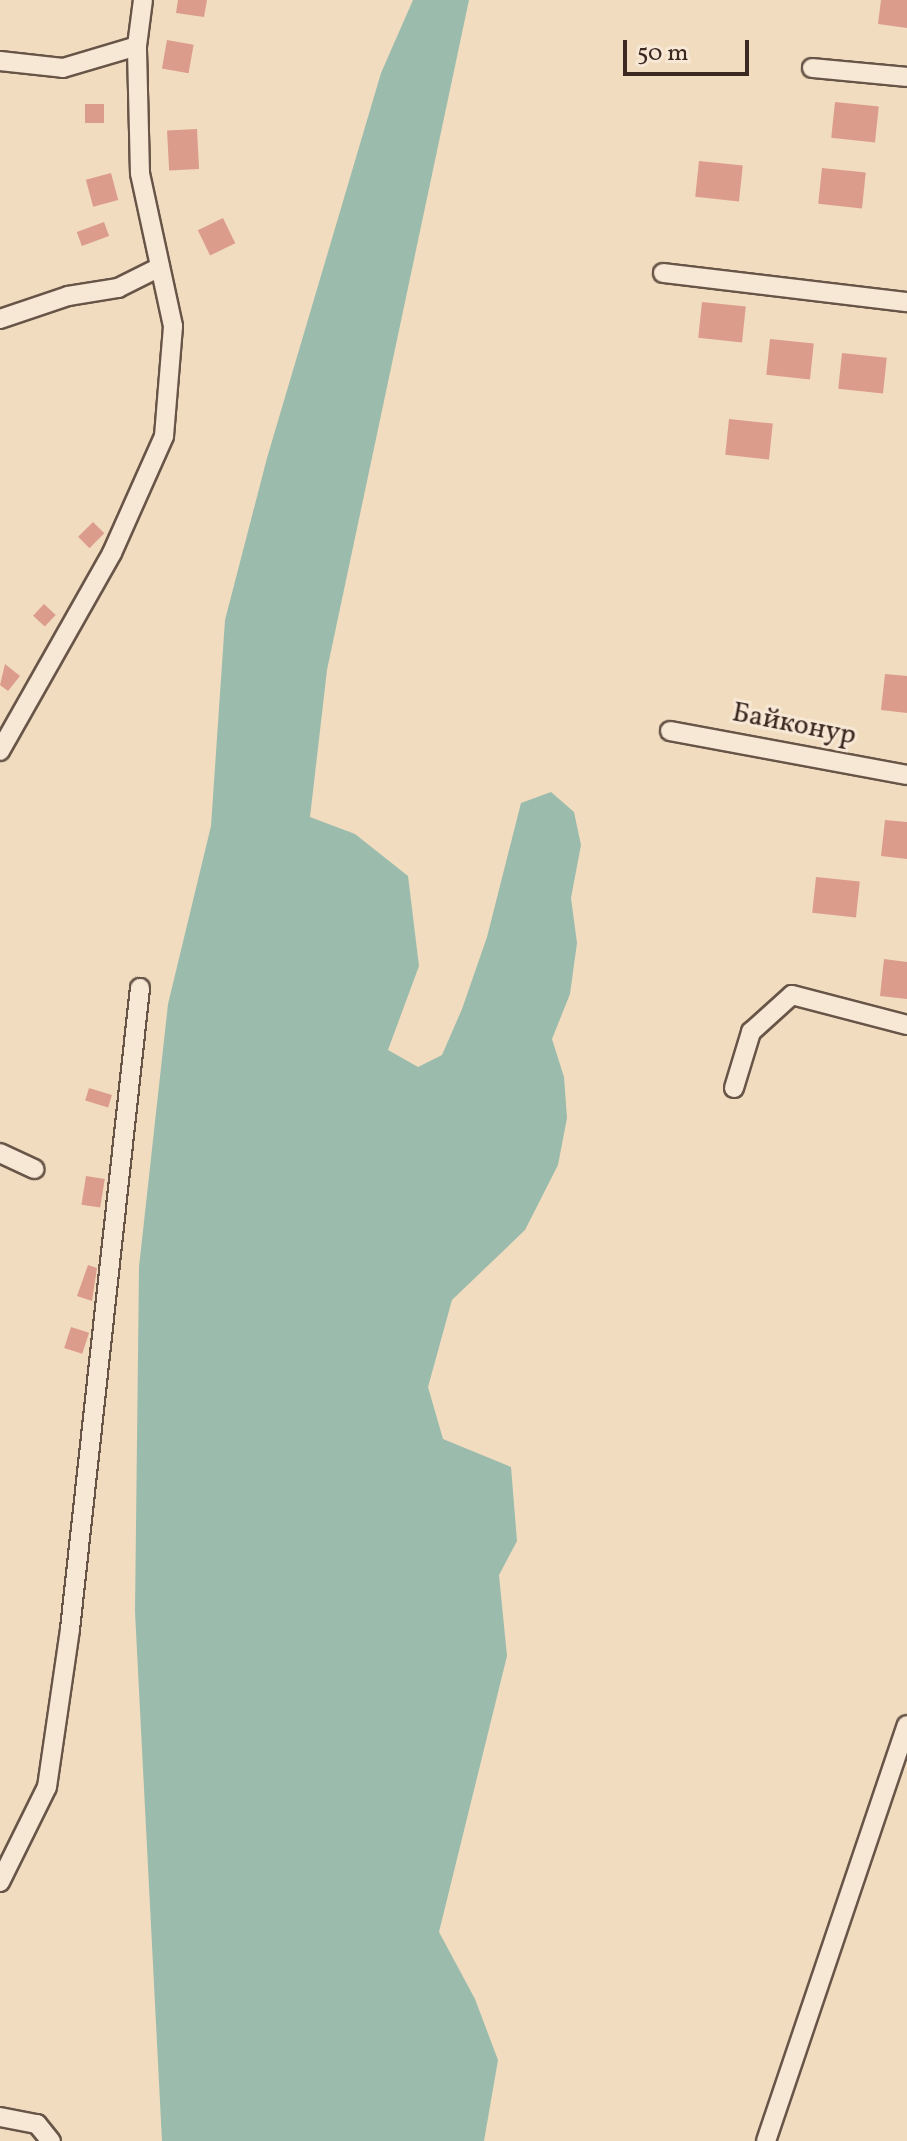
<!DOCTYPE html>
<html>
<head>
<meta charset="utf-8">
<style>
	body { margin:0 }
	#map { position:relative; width:907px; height:2141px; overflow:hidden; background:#f1dcbf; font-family:Vollkorn,serif }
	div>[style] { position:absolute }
	.water>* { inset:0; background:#9bbcad }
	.building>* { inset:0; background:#dc9c8c; transform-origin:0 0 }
	.roads { filter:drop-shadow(2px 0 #685548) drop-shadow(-2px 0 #685548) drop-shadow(0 2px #685548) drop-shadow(0 -2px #685548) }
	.minor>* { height:18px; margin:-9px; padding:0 9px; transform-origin:9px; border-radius:9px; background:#f6e8d5 }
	span { translate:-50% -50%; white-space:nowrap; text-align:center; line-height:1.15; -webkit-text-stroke:6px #f6e8d5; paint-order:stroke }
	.street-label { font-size:28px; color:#3b2821 }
	.scale { position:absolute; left:623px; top:40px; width:126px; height:36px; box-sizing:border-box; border:4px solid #3b2821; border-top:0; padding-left:10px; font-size:24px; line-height:28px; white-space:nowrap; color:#3b2821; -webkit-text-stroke:6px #f6e8d5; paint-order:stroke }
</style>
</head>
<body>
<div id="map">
	<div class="water">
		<div style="clip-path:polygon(413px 0,469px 0,327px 670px,310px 817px,355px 834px,408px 876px,419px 966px,388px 1050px,418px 1067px,442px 1055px,462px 1009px,487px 937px,521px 803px,551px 792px,574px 812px,581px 845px,571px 898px,577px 943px,570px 994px,552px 1039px,564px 1077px,567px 1118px,558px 1165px,525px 1230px,452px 1300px,428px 1387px,443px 1439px,511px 1467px,517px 1541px,499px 1575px,507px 1656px,439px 1932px,475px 1999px,498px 2060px,484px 2141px,162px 2141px,135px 1612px,139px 1267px,168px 1004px,211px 826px,225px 620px,267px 458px,381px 73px)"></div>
	</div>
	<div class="building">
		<div style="clip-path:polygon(178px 0,207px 0,204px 17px,176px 13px)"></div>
		<div style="clip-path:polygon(881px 0,907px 0,907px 28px,878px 24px)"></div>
		<div style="left:167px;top:40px;width:27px;height:29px;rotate:10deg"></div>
		<div style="left:835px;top:102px;width:44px;height:36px;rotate:6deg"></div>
		<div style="left:85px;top:104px;width:19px;height:19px"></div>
		<div style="left:197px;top:129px;width:40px;height:30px;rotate:87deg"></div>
		<div style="left:699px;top:161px;width:44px;height:36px;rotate:6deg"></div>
		<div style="left:822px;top:168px;width:44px;height:36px;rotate:6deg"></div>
		<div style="left:111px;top:173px;width:28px;height:26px;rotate:75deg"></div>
		<div style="left:223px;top:218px;width:28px;height:28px;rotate:64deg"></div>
		<div style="left:104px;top:222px;width:15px;height:29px;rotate:70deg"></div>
		<div style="left:702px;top:302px;width:44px;height:36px;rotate:6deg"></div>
		<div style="left:770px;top:339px;width:44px;height:36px;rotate:6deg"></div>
		<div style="left:842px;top:353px;width:45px;height:36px;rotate:6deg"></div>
		<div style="left:729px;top:419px;width:44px;height:36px;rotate:6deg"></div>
		<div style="left:93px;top:522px;width:16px;height:21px;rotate:45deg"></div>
		<div style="left:44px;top:604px;width:16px;height:16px;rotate:43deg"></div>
		<div style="clip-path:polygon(5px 664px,20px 676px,8px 691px,0 685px)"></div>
		<div style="clip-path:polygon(885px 674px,907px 676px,907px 713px,881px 710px)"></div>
		<div style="clip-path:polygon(885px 820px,907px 822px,907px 859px,881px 856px)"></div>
		<div style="left:816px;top:877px;width:44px;height:36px;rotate:6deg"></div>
		<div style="clip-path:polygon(884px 959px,907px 962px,907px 999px,880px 996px)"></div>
		<div style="left:89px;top:1088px;width:24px;height:13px;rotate:17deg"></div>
		<div style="left:86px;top:1176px;width:19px;height:29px;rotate:9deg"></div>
		<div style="clip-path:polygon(88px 1265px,97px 1268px,92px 1301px,77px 1296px)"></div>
		<div style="left:71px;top:1327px;width:19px;height:22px;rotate:18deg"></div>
	</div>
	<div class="roads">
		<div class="minor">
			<div style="left:0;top:61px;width:63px;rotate:6.3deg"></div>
			<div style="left:63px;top:68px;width:77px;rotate:-16.6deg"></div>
			<div style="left:812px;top:68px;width:95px;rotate:5.4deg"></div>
			<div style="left:663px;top:273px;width:246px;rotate:6.8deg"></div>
			<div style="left:0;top:319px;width:72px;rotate:-18.7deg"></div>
			<div style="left:68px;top:296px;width:51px;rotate:-9.1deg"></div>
			<div style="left:118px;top:288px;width:47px;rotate:-26.6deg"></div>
			<div style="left:670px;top:731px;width:241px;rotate:10.5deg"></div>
			<div style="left:0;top:751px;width:227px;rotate:-60.5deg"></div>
			<div style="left:112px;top:553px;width:128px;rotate:-66deg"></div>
			<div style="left:164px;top:436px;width:110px;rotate:-85.3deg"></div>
			<div style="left:173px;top:326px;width:157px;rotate:-102.2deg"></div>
			<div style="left:140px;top:173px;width:127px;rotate:-91.4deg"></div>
			<div style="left:137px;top:46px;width:46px;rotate:-82.6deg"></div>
			<div style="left:734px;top:1088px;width:59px;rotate:-73.1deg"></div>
			<div style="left:751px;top:1032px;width:55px;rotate:-42.1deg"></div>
			<div style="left:792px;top:995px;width:119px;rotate:14.6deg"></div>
			<div style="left:0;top:1153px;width:38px;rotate:25deg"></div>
			<div style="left:0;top:1882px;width:106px;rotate:-63.7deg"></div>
			<div style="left:47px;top:1787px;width:160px;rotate:-81.7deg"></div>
			<div style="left:70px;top:1629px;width:645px;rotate:-83.77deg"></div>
			<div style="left:0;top:2117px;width:38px;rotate:11deg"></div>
			<div style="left:37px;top:2124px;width:22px;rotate:51deg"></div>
			<div style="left:766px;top:2141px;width:439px;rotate:-71.3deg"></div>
		</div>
	</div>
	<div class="street-label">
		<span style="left:794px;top:725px;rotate:11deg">Байконур</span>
	</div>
	<div class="scale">50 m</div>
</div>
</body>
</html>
